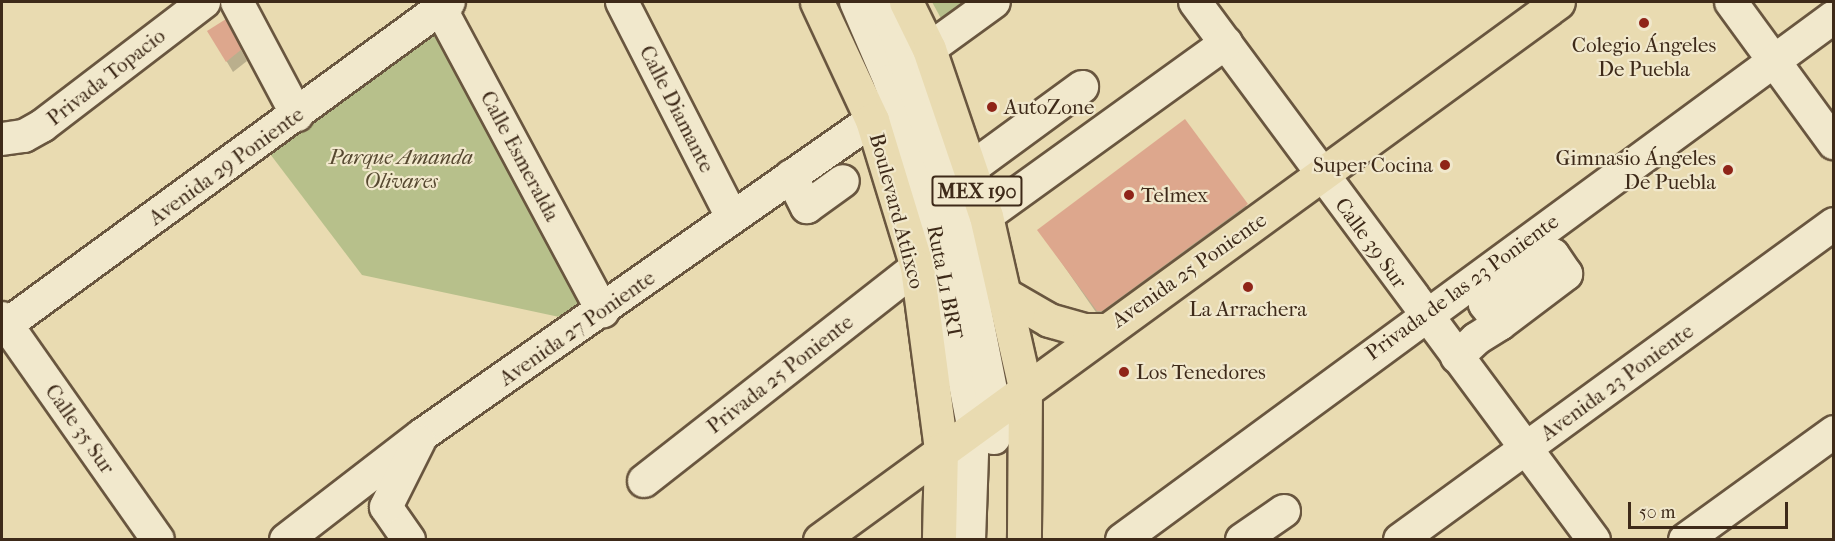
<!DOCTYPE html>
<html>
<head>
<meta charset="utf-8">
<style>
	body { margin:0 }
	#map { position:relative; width:1835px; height:541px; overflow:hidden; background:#e9dbb1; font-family:"IM FELL French Canon",serif }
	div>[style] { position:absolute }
	.green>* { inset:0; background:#b7c08b }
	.shadow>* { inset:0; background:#0003 }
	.building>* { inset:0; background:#dda78d }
	.roads { filter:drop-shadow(2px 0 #69563f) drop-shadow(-2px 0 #69563f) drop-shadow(0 2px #69563f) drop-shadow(0 -2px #69563f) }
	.minor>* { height:32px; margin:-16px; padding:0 16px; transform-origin:16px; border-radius:16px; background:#f1e8cc }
	.major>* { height:33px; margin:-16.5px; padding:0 16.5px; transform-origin:16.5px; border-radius:16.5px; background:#e9dbb1 }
	.dots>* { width:16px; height:16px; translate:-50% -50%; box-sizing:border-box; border:3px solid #f1e8cc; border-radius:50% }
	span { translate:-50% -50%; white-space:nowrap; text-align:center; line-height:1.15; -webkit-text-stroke:4.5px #f1e8cc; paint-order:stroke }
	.shield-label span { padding:2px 4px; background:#f1e8cc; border:2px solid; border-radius:4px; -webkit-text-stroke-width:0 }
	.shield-label { font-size:20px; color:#3e2a19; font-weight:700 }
	.poi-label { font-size:21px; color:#3e2a19 }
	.left { translate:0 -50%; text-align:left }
	.right { translate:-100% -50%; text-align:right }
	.street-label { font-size:21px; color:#3e2a19 }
	.park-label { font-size:21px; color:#564830; font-style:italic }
	.frame { position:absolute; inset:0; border:3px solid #3e2a19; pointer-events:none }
	.scale { position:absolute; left:1628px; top:502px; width:160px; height:27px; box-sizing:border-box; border:3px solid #3e2a19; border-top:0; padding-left:8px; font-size:18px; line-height:21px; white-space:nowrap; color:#3e2a19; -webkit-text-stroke:4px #f1e8cc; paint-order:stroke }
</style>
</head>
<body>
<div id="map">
	<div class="green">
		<div style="clip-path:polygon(932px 2px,971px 2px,943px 22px)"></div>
		<div style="clip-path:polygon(429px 22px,584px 304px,564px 318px,362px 275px,264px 146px)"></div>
	</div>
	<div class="shadow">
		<div style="clip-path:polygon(231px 31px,247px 61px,233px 72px,215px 42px)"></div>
		<div style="clip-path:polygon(1246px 205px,1258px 224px,1109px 331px,1039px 230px)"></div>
	</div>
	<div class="building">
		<div style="clip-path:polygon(226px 19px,242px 49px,226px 62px,207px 31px)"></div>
		<div style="clip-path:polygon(1185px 119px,1248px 204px,1102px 311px,1097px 311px,1037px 230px)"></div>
	</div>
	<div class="roads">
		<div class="minor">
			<div style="left:237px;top:2px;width:128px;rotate:62deg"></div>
			<div style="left:437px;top:2px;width:351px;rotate:61.8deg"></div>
			<div style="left:622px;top:2px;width:242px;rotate:62.9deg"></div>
			<div style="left:856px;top:2px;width:86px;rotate:66.7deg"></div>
			<div style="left:890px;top:81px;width:129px;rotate:72deg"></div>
			<div style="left:930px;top:204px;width:226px;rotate:79deg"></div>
			<div style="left:973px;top:426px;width:114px;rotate:92deg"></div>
			<div style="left:885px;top:2px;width:207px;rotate:70.9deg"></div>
			<div style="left:953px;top:198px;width:216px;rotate:78.8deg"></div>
			<div style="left:995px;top:410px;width:28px;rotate:92deg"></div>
			<div style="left:1195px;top:2px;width:670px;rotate:53.44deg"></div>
			<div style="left:1731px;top:2px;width:175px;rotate:53.9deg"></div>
			<div style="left:929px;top:49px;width:80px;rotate:-35.9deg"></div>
			<div style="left:2px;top:139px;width:22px;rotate:-8deg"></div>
			<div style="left:24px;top:136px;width:21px;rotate:-29deg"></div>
			<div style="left:42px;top:126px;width:204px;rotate:-37.4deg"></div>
			<div style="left:970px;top:169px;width:139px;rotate:-36.2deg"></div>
			<div style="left:791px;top:176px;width:35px;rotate:63deg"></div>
			<div style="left:807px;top:207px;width:44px;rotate:-35.8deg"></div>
			<div style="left:986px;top:216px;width:296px;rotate:-35.8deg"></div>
			<div style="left:2px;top:318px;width:271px;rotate:54.9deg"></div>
			<div style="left:2px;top:328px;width:553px;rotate:-36.1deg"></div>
			<div style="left:1457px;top:357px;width:26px;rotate:-43deg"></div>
			<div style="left:1476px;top:339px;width:28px;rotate:-32deg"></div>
			<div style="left:1500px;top:324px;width:83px;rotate:-37.1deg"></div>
			<div style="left:1566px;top:274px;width:23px;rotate:-124deg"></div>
			<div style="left:1553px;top:255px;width:84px;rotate:144.2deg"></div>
			<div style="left:1485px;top:304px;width:25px;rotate:53deg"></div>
			<div style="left:644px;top:481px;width:347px;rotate:-38.1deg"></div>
			<div style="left:286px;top:540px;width:172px;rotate:-37.7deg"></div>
			<div style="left:422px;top:435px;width:549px;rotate:-34.99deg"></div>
			<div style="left:409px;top:540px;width:40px;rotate:-124.9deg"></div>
			<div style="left:386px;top:507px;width:74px;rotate:-63.4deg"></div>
			<div style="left:1122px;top:540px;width:883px;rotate:-36.3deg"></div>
			<div style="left:1242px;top:540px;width:51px;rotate:-34.6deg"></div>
			<div style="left:1400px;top:540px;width:537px;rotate:-36.06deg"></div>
			<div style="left:1685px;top:540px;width:184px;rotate:-35.9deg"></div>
		</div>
		<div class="major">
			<div style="left:817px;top:2px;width:130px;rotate:65deg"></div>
			<div style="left:872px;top:120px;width:154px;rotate:73deg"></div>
			<div style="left:917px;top:267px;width:184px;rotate:82.5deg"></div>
			<div style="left:941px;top:449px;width:91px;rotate:91.3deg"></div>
			<div style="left:906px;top:2px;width:52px;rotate:63.9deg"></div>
			<div style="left:929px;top:49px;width:176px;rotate:71.2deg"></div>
			<div style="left:986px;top:216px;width:176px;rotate:77.2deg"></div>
			<div style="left:1025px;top:388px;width:152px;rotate:90.4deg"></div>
			<div style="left:1004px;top:294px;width:52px;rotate:30deg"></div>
			<div style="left:1049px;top:320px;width:37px;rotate:16deg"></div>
			<div style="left:1085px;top:330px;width:19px"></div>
			<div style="left:820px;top:540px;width:913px;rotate:-36.09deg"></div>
		</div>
	</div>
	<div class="dots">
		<div style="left:1644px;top:23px;background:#8f2418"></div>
		<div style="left:992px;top:107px;background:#8f2418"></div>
		<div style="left:1445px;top:165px;background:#8f2418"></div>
		<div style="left:1728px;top:170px;background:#8f2418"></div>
		<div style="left:1129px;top:195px;background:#8f2418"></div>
		<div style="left:1248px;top:287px;background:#8f2418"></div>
		<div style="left:1124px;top:372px;background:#8f2418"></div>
	</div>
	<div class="shield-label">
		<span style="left:977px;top:191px">MEX 190</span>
	</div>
	<div class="poi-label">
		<span style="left:1644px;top:57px">Colegio Ángeles<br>De Puebla</span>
		<span class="left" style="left:1004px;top:107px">AutoZone</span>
		<span class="right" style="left:1716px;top:170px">Gimnasio Ángeles<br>De Puebla</span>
		<span class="right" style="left:1433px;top:165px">Super Cocina</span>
		<span class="left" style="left:1141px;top:195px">Telmex</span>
		<span style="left:1248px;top:309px">La Arrachera</span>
		<span class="left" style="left:1136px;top:372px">Los Tenedores</span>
	</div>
	<div class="street-label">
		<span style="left:106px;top:77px;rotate:-38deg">Privada Topacio</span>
		<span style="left:677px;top:109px;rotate:63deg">Calle Diamante</span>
		<span style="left:520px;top:156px;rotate:62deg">Calle Esmeralda</span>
		<span style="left:226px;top:166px;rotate:-36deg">Avenida 29 Poniente</span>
		<span style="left:897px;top:211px;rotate:75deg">Boulevard Atlixco</span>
		<span style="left:1371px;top:243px;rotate:54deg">Calle 39 Sur</span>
		<span style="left:1189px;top:270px;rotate:-35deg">Avenida 25 Poniente</span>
		<span style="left:945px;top:282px;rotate:79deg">Ruta L1 BRT</span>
		<span style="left:1462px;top:287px;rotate:-36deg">Privada de las 23 Poniente</span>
		<span style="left:577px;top:328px;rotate:-35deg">Avenida 27 Poniente</span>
		<span style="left:780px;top:374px;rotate:-38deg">Privada 25 Poniente</span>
		<span style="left:1617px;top:382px;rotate:-36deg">Avenida 23 Poniente</span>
		<span style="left:80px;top:429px;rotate:55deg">Calle 35 Sur</span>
	</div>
	<div class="park-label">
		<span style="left:401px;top:169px">Parque Amanda<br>Olivares</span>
	</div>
	<div class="frame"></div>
	<div class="scale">50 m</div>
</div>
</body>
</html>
